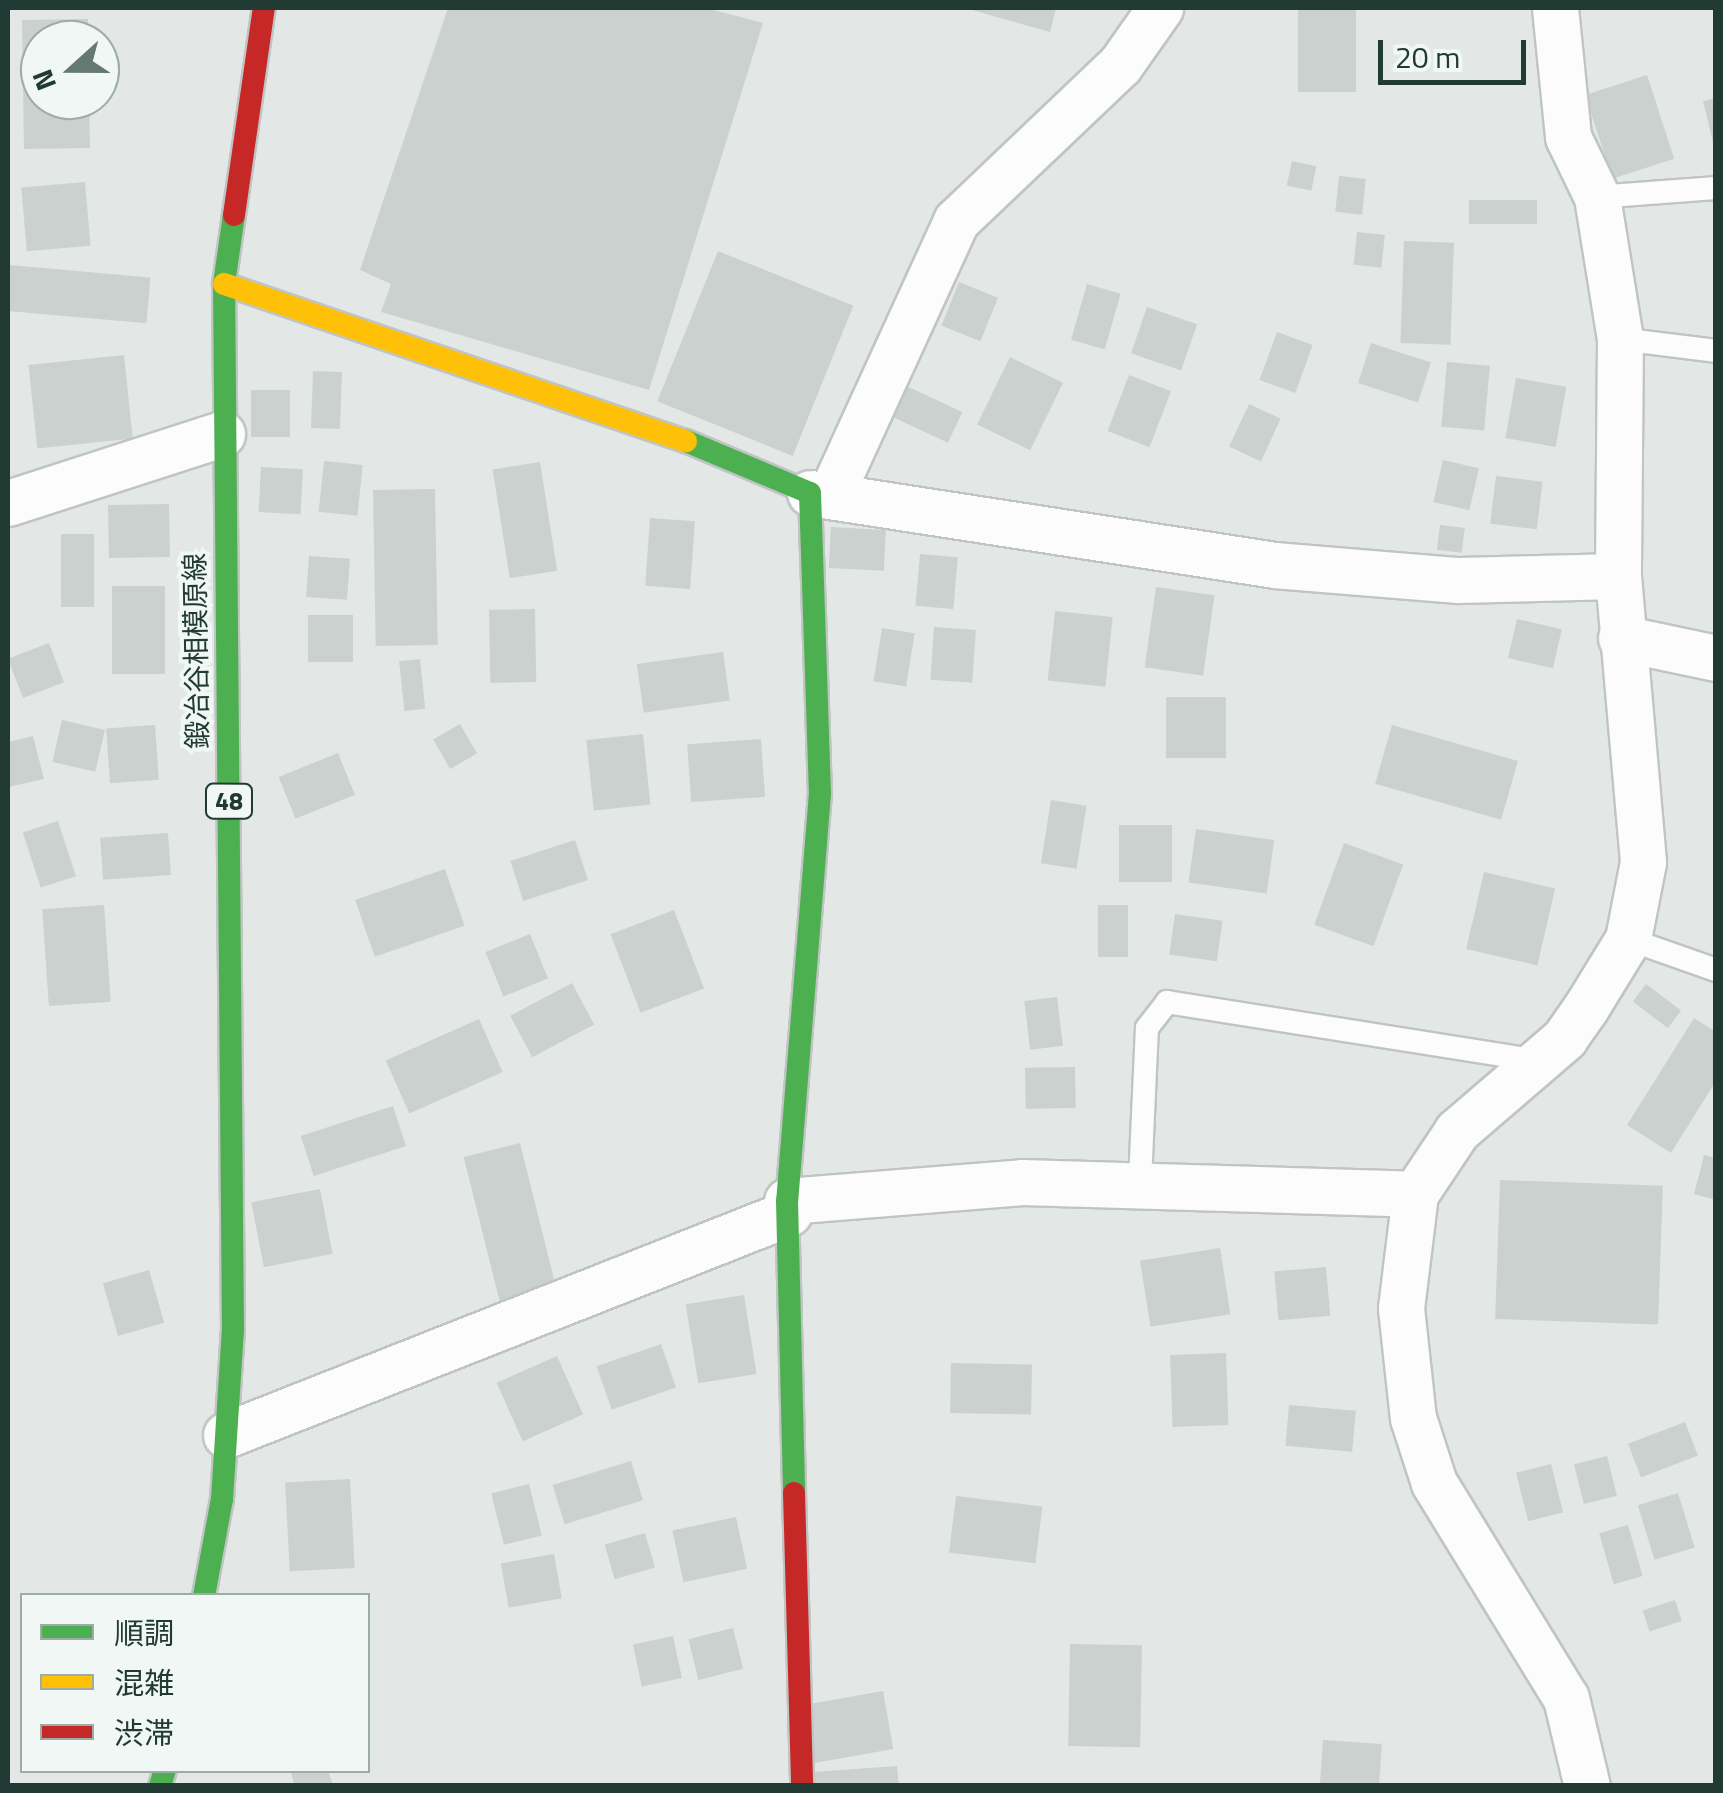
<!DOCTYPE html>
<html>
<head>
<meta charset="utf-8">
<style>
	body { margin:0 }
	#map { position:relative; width:1723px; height:1793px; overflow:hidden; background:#e3e8e6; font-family:"Titillium Web","Noto Sans JP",sans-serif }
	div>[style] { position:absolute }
	.building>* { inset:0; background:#cbd1cf; transform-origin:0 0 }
	.roads { filter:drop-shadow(2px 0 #c0c5c3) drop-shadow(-2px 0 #c0c5c3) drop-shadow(0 2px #c0c5c3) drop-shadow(0 -2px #c0c5c3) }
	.lane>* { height:22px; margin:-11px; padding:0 11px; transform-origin:11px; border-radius:11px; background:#fbfcfb }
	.street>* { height:45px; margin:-22.5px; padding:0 22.5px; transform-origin:22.5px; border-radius:22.5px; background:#fbfcfb }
	.fast>* { height:22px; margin:-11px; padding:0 11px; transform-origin:11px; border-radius:11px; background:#4caf50 }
	.slow>* { height:22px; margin:-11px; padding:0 11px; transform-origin:11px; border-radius:11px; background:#ffc107 }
	.jam>* { height:22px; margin:-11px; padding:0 11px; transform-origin:11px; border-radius:11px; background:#c62828 }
	span { translate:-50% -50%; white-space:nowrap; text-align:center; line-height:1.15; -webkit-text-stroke:8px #f0f7f4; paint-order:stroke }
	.shield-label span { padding:2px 8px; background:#f0f7f4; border:2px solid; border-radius:8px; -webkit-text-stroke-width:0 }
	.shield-label { font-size:25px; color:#213b34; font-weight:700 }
	.street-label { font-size:28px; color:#213b34 }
	.frame { position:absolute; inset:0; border:10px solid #213b34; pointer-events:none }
	.legend { position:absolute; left:20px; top:1593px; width:350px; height:180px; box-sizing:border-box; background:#f0f7f4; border:2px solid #9daca7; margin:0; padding:12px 18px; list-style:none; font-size:30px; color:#213b34 }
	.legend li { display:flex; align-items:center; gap:20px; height:50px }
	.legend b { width:50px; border:2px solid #9daca7 }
	.north { position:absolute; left:20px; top:20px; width:100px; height:100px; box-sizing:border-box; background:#f0f7f4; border:2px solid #9daca7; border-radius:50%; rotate:249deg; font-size:28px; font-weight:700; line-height:40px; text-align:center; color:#213b34 }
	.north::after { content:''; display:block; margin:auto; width:35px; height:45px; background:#657872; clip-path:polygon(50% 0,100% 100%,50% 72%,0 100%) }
	.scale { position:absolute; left:1378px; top:40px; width:148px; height:45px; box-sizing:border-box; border:5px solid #213b34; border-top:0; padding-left:12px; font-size:30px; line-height:35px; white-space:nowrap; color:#213b34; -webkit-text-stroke:8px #f0f7f4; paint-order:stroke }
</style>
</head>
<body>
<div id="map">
	<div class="building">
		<div style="clip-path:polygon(448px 8px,706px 8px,763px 23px,649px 390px,381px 312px,391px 284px,360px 270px)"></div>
		<div style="clip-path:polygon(965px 8px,1056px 8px,1050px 32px)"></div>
		<div style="left:1298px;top:8px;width:58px;height:84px"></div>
		<div style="clip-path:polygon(88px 19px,88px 40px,40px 40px,40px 100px,89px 100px,90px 148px,24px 149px,22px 20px)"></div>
		<div style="left:1647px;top:75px;width:88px;height:65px;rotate:72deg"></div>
		<div style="clip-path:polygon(1716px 98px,1716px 147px,1714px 147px,1703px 101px)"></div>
		<div style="left:1292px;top:161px;width:25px;height:25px;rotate:12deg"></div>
		<div style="left:1339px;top:176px;width:27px;height:36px;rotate:6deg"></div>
		<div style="left:85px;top:182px;width:64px;height:64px;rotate:85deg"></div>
		<div style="left:1537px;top:200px;width:24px;height:68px;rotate:90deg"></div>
		<div style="left:1357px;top:232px;width:28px;height:33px;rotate:6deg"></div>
		<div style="left:1404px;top:241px;width:50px;height:102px;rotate:2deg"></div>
		<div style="left:718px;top:251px;width:146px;height:162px;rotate:22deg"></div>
		<div style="left:9px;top:265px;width:142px;height:46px;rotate:5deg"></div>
		<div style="left:959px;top:282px;width:42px;height:47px;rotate:22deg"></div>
		<div style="left:1087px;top:284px;width:35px;height:58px;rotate:16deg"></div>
		<div style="left:1147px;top:307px;width:53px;height:49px;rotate:19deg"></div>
		<div style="left:1277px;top:332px;width:38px;height:51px;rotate:20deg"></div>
		<div style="left:1371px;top:343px;width:63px;height:42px;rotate:18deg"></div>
		<div style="left:124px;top:355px;width:84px;height:96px;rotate:84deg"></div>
		<div style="left:1010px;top:357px;width:59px;height:75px;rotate:26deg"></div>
		<div style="left:1447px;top:362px;width:43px;height:65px;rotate:5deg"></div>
		<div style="left:313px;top:371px;width:29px;height:57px;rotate:2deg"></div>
		<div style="left:1129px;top:375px;width:45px;height:60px;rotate:21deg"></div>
		<div style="left:1516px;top:378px;width:51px;height:61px;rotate:10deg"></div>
		<div style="left:898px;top:382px;width:71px;height:34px;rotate:25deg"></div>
		<div style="left:251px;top:390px;width:39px;height:47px"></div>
		<div style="left:1249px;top:404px;width:35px;height:47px;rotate:25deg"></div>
		<div style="left:1443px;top:460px;width:37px;height:43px;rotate:13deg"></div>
		<div style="left:324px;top:461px;width:39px;height:51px;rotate:6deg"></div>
		<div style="left:540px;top:462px;width:110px;height:48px;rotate:81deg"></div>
		<div style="left:261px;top:467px;width:42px;height:45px;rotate:3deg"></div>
		<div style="left:1496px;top:476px;width:47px;height:48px;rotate:7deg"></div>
		<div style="left:435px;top:489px;width:156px;height:62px;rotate:89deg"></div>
		<div style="left:169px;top:504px;width:53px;height:61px;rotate:89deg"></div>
		<div style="left:650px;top:518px;width:45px;height:68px;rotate:4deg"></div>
		<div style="left:1440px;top:525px;width:25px;height:25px;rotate:7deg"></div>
		<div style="left:831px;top:527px;width:55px;height:41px;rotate:3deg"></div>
		<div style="left:61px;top:534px;width:33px;height:73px"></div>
		<div style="left:920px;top:554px;width:38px;height:52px;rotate:5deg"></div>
		<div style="left:309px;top:556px;width:41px;height:41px;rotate:4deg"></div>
		<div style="left:112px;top:586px;width:53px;height:88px"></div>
		<div style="left:1156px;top:587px;width:59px;height:81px;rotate:8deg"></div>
		<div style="left:535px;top:609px;width:73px;height:46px;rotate:89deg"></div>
		<div style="left:1055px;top:611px;width:58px;height:70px;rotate:6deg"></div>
		<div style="left:308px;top:615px;width:45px;height:47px"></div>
		<div style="left:1517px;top:619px;width:46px;height:40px;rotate:13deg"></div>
		<div style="left:934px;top:627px;width:42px;height:53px;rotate:4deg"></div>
		<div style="left:882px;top:628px;width:33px;height:54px;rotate:9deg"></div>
		<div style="left:49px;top:643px;width:42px;height:44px;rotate:69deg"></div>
		<div style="left:723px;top:652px;width:49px;height:87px;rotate:82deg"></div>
		<div style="left:420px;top:659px;width:50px;height:21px;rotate:84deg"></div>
		<div style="left:1166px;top:697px;width:60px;height:61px"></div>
		<div style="left:62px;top:720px;width:44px;height:43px;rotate:13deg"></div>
		<div style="left:460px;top:724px;width:34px;height:31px;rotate:60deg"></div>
		<div style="left:155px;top:725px;width:55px;height:49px;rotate:86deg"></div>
		<div style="left:1392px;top:725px;width:131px;height:61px;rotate:16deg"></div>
		<div style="left:643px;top:734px;width:71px;height:57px;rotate:84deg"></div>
		<div style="clip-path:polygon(33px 736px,44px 779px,8px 787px,8px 742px)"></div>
		<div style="left:761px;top:739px;width:58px;height:74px;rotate:86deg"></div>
		<div style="left:338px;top:753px;width:45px;height:64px;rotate:68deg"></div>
		<div style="left:1051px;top:800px;width:36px;height:64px;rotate:9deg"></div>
		<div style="left:58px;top:821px;width:58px;height:37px;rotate:72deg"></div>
		<div style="left:1119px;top:825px;width:53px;height:57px"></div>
		<div style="left:1196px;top:829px;width:79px;height:54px;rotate:8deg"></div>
		<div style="left:168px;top:833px;width:42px;height:68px;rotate:86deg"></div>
		<div style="left:575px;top:840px;width:42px;height:68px;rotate:72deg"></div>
		<div style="left:1344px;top:843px;width:63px;height:87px;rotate:20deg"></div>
		<div style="left:445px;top:869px;width:60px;height:95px;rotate:71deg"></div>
		<div style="left:1484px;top:872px;width:73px;height:79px;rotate:13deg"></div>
		<div style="left:104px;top:905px;width:97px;height:62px;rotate:86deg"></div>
		<div style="left:1098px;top:905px;width:30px;height:52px"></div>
		<div style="left:674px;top:910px;width:84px;height:68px;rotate:69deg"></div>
		<div style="left:1175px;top:914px;width:48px;height:41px;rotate:8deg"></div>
		<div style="left:530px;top:934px;width:48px;height:48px;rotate:68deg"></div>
		<div style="left:572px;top:983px;width:47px;height:70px;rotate:62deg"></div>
		<div style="left:1646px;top:984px;width:44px;height:22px;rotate:37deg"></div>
		<div style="left:1057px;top:997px;width:49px;height:33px;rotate:83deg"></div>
		<div style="clip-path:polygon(1694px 1018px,1716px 1032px,1716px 1081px,1671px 1153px,1627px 1125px)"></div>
		<div style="left:479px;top:1019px;width:58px;height:102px;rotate:66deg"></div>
		<div style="left:1075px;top:1067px;width:41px;height:50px;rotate:89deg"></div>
		<div style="left:393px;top:1106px;width:42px;height:97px;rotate:72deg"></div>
		<div style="left:520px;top:1143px;width:154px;height:58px;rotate:76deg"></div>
		<div style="clip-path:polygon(1704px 1155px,1716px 1158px,1716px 1200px,1694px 1194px)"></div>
		<div style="left:1500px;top:1180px;width:163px;height:139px;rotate:2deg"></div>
		<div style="left:320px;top:1189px;width:66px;height:70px;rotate:79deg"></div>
		<div style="left:1220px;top:1248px;width:67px;height:81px;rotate:81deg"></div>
		<div style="left:1326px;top:1267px;width:49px;height:52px;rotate:85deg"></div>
		<div style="left:149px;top:1270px;width:55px;height:48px;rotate:74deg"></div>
		<div style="left:744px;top:1295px;width:80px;height:59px;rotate:81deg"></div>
		<div style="left:661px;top:1344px;width:46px;height:68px;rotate:71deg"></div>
		<div style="left:1226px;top:1353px;width:72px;height:56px;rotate:88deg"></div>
		<div style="left:557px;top:1356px;width:64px;height:66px;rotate:66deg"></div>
		<div style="left:951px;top:1363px;width:81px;height:50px;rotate:1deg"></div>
		<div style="left:1289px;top:1405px;width:67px;height:41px;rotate:5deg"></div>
		<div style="left:1685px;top:1422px;width:36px;height:61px;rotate:69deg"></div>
		<div style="left:1607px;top:1456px;width:41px;height:34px;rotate:76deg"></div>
		<div style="left:631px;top:1461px;width:41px;height:82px;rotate:73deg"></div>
		<div style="left:1551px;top:1464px;width:50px;height:36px;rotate:76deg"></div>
		<div style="left:350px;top:1479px;width:89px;height:65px;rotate:87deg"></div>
		<div style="left:529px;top:1484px;width:53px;height:39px;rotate:76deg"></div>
		<div style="left:1678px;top:1493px;width:57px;height:42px;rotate:73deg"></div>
		<div style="left:956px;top:1496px;width:87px;height:57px;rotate:7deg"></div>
		<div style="left:736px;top:1517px;width:53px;height:65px;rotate:78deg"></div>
		<div style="left:1628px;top:1525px;width:53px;height:30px;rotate:74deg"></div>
		<div style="left:645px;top:1533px;width:36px;height:42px;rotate:74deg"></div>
		<div style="left:554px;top:1554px;width:45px;height:54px;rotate:80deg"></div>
		<div style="left:1675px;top:1600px;width:22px;height:34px;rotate:72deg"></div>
		<div style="left:733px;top:1628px;width:42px;height:46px;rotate:76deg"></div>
		<div style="left:673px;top:1636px;width:43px;height:41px;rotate:78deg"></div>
		<div style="left:1070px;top:1644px;width:72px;height:102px;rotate:1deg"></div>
		<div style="left:883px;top:1691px;width:59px;height:83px;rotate:80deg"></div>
		<div style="left:1323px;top:1740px;width:59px;height:46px;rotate:4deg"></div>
		<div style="clip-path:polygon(897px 1766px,899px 1786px,814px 1786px,813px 1772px)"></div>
		<div style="clip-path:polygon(290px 1770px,328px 1770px,333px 1786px,295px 1786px)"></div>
	</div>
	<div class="roads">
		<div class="lane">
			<div style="left:1597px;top:197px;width:119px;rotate:-4.3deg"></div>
			<div style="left:1620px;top:339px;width:97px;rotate:7.1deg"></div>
			<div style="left:1628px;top:939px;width:93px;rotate:19.4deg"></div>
			<div style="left:1140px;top:1181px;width:153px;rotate:-87.4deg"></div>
			<div style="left:1147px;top:1028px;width:33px;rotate:-52deg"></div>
			<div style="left:1167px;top:1002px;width:371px;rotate:9deg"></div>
		</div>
		<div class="street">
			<div style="left:1555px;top:8px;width:130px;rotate:84.2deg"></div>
			<div style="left:1568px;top:137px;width:67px;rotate:64.2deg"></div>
			<div style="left:1597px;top:197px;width:144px;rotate:80.8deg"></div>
			<div style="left:1620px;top:339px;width:237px;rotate:90.5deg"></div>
			<div style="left:1618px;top:576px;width:287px;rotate:85deg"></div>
			<div style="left:1643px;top:862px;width:78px;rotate:101deg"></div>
			<div style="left:1628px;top:939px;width:79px;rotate:121.5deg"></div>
			<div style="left:1587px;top:1006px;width:39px;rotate:125deg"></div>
			<div style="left:1565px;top:1038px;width:143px;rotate:139.3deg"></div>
			<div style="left:1457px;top:1131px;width:76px;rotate:123.7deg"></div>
			<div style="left:1415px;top:1194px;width:115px;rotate:97deg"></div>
			<div style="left:1401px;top:1308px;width:111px;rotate:83.8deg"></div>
			<div style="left:1413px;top:1418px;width:68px;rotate:72.1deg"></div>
			<div style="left:1434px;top:1483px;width:252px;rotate:58.5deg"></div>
			<div style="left:1566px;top:1698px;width:90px;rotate:76.6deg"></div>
			<div style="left:832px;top:492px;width:298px;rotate:-65.4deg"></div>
			<div style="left:956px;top:221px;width:226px;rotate:-43.6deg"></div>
			<div style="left:1120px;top:65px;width:70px;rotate:-54.9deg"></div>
			<div style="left:810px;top:493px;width:470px;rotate:8.8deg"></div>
			<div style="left:1274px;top:565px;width:185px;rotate:4.7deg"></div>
			<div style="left:1458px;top:580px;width:160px;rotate:-1.4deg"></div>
			<div style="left:8px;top:503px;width:225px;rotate:-17.9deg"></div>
			<div style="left:1621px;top:638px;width:97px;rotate:11.9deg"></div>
			<div style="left:787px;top:1201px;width:236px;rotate:-4.6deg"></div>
			<div style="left:1022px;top:1182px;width:393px;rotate:1.7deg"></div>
			<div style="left:226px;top:1435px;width:605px;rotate:-21.52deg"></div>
		</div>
		<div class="fast">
			<div style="left:686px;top:441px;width:134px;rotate:22.8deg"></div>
			<div style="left:810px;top:493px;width:300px;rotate:88.1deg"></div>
			<div style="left:820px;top:793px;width:409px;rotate:94.6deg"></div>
			<div style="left:787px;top:1201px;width:292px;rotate:88.6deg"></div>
			<div style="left:204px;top:1596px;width:99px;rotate:-79.5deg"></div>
			<div style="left:222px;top:1499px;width:169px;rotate:-86.3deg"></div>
			<div style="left:233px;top:1330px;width:1046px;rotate:-90.49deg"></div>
			<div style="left:224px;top:284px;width:70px;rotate:-81.8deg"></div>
			<div style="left:160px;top:1786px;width:17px;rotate:-73deg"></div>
		</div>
		<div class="slow">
			<div style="left:224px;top:284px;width:488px;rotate:18.8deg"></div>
		</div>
		<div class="jam">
			<div style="left:234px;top:215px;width:209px;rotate:-81.8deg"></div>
			<div style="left:794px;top:1493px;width:293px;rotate:88.4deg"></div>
		</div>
	</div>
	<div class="shield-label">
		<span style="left:229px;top:801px">48</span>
	</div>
	<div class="street-label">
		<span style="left:196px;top:651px;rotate:-91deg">鍛冶谷相模原線</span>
	</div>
	<div class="frame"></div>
	<ul class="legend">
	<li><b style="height:12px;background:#4caf50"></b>順調</li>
	<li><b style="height:12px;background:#ffc107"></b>混雑</li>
	<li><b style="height:12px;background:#c62828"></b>渋滞</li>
	</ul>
	<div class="north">N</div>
	<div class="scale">20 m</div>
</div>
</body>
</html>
